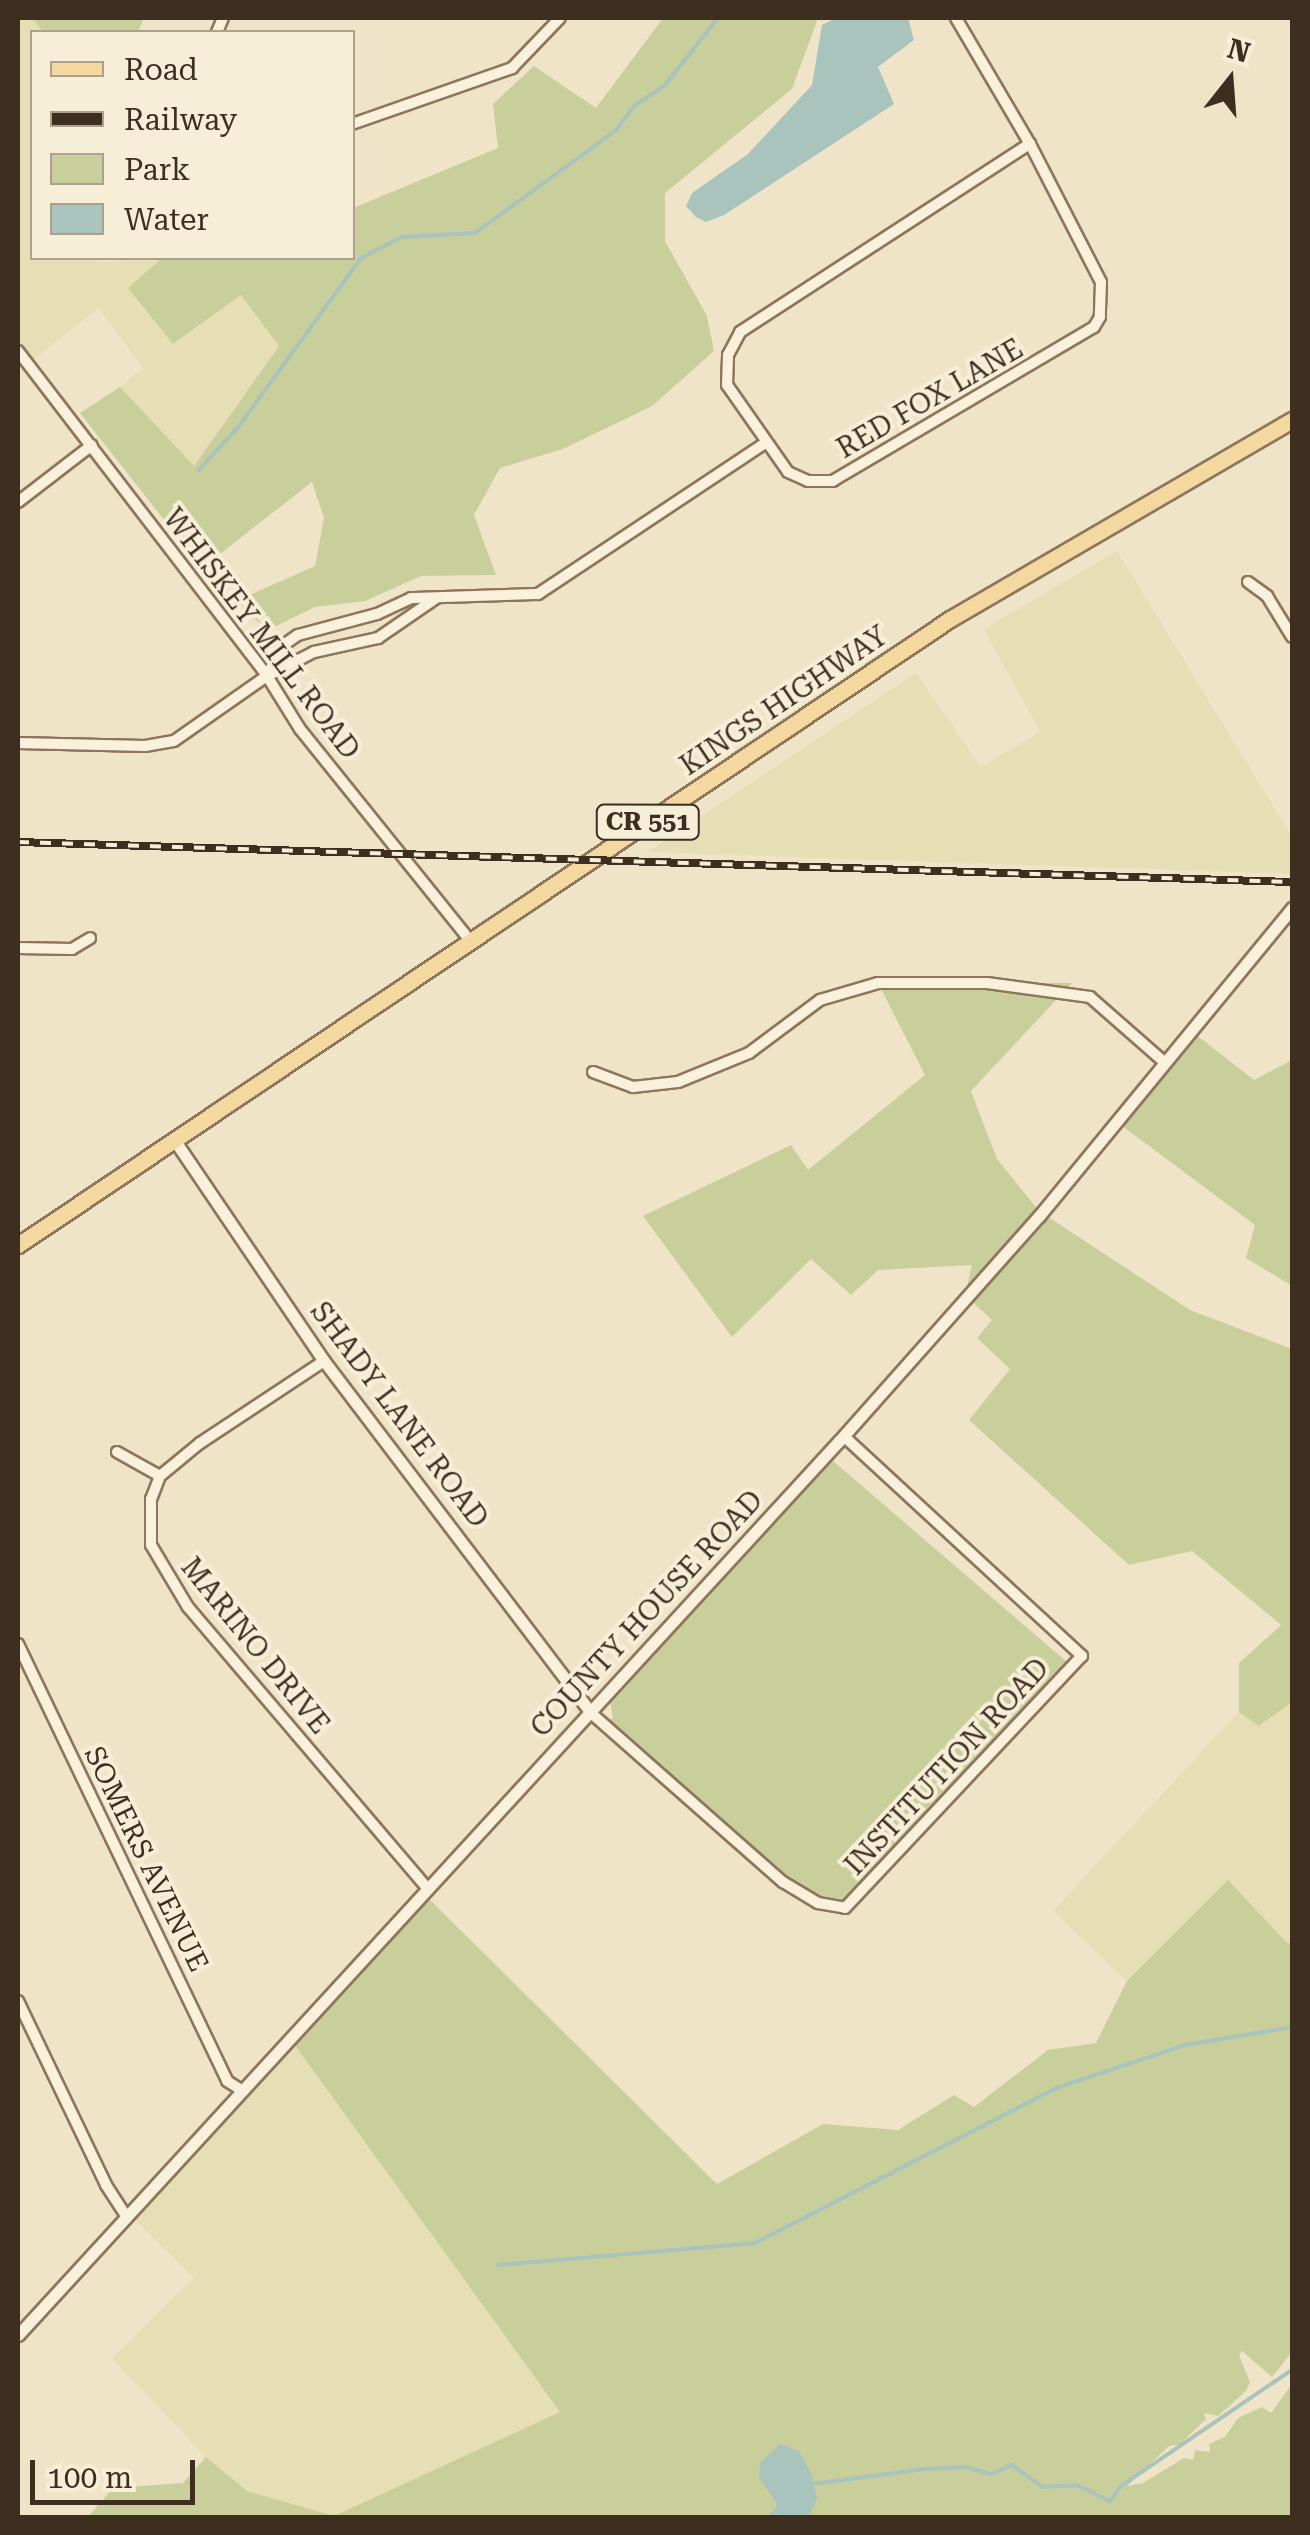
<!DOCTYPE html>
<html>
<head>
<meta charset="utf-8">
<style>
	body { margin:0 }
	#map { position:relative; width:1310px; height:2535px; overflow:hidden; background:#f0e4c8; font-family:"Roboto Serif",serif }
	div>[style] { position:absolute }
	.farmland>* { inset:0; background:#e6deb5 }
	.green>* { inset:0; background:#c9cf9b }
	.water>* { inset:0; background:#a9c4bc }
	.stream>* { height:4px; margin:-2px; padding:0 2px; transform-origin:2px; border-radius:2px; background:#a9c4bc }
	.roads { filter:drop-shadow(2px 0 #8d765c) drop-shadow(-2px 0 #8d765c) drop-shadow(0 2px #8d765c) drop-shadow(0 -2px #8d765c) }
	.minor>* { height:10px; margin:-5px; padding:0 5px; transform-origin:5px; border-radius:5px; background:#faf1dc }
	.tertiary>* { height:11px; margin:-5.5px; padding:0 5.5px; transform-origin:5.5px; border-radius:5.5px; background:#faf1dc }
	.primary>* { height:15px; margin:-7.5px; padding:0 7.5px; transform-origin:7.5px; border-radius:7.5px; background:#f3d9a0 }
	.rail>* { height:8px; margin-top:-4px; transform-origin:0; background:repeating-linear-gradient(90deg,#f7eed8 0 11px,#3d2e20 0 22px); box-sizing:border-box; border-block:2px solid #3d2e20 }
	span { translate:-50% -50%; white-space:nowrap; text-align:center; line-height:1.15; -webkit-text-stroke:8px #f7eed8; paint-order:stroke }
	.shield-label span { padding:2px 8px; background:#f7eed8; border:2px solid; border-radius:8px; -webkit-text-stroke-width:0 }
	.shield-label { font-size:25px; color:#3d2e20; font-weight:700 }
	.street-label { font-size:28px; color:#3d2e20 }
	.frame { position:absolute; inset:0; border:20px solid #3d2e20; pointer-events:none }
	.legend { position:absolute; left:30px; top:30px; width:325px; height:230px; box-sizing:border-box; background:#f7eed8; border:2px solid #ada18e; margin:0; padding:12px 18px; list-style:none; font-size:30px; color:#3d2e20 }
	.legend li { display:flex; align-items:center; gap:20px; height:50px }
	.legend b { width:50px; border:2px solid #ada18e }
	.north { position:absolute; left:1180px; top:30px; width:100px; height:100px; -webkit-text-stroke:8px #f7eed8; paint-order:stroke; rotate:17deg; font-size:28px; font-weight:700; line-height:40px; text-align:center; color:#3d2e20 }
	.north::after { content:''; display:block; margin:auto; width:35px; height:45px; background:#3d2e20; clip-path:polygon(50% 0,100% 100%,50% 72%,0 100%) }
	.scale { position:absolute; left:30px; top:2460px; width:165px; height:45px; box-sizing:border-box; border:5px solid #3d2e20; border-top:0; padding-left:12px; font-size:30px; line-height:35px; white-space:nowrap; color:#3d2e20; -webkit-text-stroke:8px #f7eed8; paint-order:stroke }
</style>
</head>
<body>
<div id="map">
	<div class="farmland">
		<div style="clip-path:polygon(18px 18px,33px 18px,43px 32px,32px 32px,32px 258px,97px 258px,99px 262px,162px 258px,129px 288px,174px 344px,241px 295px,279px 346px,194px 467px,120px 387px,143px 368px,99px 308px,27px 364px,18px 351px)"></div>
		<div style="clip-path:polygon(1117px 551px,1292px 837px,1292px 874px,648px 852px,916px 673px,981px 767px,1040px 732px,984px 629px)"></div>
		<div style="clip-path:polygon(1292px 1702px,1292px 1942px,1288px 1944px,1228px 1881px,1127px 1981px,1053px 1911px,1239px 1712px,1260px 1726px)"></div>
		<div style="clip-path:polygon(289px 2037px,560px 2412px,334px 2516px,247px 2491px,206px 2457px,112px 2358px,194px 2278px,126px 2211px)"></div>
	</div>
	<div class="green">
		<div style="clip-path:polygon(33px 18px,144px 18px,138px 32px,43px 32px)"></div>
		<div style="clip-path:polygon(663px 18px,818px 18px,792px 89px,665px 193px,665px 241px,707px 316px,714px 351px,652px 406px,563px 449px,500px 468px,474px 515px,496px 575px,421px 576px,365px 601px,315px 607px,268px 630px,234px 602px,315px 566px,324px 518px,312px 482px,202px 568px,80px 413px,120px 387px,194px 466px,279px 346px,241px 295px,173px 344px,128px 288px,162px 258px,352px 258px,353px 208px,498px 148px,493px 104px,534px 66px,596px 108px)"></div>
		<div style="clip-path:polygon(878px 983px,1072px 983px,971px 1091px,997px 1159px,1039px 1211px,1190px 1310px,1292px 1349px,1292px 1702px,1259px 1726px,1239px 1712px,1239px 1663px,1281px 1625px,1192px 1551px,1129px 1565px,969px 1420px,1010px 1369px,977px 1338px,992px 1320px,965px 1295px,972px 1265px,878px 1270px,851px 1295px,811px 1259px,732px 1337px,643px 1216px,791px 1145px,808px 1170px,925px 1075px)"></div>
		<div style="clip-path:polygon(1190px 1030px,1254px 1080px,1292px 1060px,1292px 1286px,1246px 1258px,1255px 1225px,1113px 1119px)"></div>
		<div style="clip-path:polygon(826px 1455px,1067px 1662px,839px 1905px,782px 1876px,608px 1722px,613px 1717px,609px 1696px)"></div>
		<div style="clip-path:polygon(1228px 1880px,1287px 1943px,1292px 1942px,1292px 2352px,1272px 2377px,1242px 2351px,1239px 2355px,1250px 2382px,1246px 2391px,1218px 2416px,1204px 2413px,1206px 2419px,1179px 2445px,1169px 2446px,1127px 2486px,1143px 2483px,1184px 2458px,1193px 2460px,1195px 2450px,1210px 2452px,1209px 2444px,1225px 2437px,1238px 2418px,1262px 2407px,1271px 2413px,1292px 2384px,1292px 2517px,87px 2518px,113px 2488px,183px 2483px,206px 2457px,247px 2491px,334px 2516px,560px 2412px,289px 2037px,423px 1893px,717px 2184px,823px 2124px,898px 2130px,954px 2095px,974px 2107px,1048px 2050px,1096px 2043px,1127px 1981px)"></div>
	</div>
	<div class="water">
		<div style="clip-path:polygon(836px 18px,908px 18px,914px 40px,878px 67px,894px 104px,724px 215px,706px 222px,696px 217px,686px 206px,692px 193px,748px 154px,812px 85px,822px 25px)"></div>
		<div style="clip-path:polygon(780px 2444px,799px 2451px,811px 2473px,817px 2499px,808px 2517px,777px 2517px,776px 2502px,759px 2478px,760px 2462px)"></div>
	</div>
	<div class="stream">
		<div style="left:199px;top:470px;width:59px;rotate:-47.7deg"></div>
		<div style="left:239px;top:426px;width:208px;rotate:-54deg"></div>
		<div style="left:361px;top:258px;width:46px;rotate:-27.1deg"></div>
		<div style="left:402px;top:237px;width:73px;rotate:-3.1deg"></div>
		<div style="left:475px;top:233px;width:175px;rotate:-36.1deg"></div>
		<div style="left:616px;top:130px;width:30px;rotate:-53deg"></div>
		<div style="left:634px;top:106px;width:37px;rotate:-34deg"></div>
		<div style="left:665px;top:85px;width:85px;rotate:-51.7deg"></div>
		<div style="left:498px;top:2265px;width:258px;rotate:-4.9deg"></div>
		<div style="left:755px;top:2243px;width:339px;rotate:-27.2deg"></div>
		<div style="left:1056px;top:2088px;width:136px;rotate:-18.4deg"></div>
		<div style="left:1185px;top:2045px;width:109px;rotate:-9.5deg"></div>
		<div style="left:812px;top:2484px;width:114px;rotate:-7.6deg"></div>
		<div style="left:925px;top:2469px;width:41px;rotate:-2.8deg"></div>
		<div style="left:966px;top:2467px;width:26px;rotate:16deg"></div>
		<div style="left:991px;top:2474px;width:23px;rotate:-23deg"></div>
		<div style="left:1012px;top:2465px;width:37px;rotate:36deg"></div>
		<div style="left:1042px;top:2487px;width:35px;rotate:-3deg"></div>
		<div style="left:1077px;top:2485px;width:37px;rotate:26deg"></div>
		<div style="left:1110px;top:2501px;width:19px;rotate:-54deg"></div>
		<div style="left:1121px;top:2486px;width:207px;rotate:-34.2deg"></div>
		<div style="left:769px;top:2518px;width:16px;rotate:-47deg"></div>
	</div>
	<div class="roads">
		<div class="minor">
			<div style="left:956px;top:18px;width:146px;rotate:59.6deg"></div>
			<div style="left:217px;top:32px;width:15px;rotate:-67deg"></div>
			<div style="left:352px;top:124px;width:170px;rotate:-19.3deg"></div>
			<div style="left:512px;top:68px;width:69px;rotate:-46.2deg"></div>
			<div style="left:1030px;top:144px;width:155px;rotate:62.8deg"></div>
			<div style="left:1101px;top:282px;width:35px;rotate:92deg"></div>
			<div style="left:1100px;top:317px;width:12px;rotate:121deg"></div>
			<div style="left:1094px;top:327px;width:303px;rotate:149.5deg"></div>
			<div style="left:833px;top:481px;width:25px;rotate:180deg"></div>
			<div style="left:808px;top:481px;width:22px;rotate:-156deg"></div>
			<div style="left:788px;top:472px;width:106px;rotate:-125deg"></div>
			<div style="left:727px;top:385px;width:30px;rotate:-88deg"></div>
			<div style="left:728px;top:355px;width:26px;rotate:-62deg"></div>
			<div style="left:740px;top:332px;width:346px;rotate:-33deg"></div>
			<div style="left:18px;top:351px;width:409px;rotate:52.5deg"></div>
			<div style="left:267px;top:676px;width:62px;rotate:58.1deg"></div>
			<div style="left:300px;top:729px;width:273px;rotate:51.2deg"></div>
			<div style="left:18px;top:502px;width:93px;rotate:-37.6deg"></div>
			<div style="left:1248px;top:582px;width:24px;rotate:36deg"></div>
			<div style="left:1267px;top:596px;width:48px;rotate:58.6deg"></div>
			<div style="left:267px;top:676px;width:34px;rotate:-63deg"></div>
			<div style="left:282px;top:646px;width:19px;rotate:-35deg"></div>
			<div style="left:298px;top:635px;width:82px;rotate:-14.9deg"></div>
			<div style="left:377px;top:614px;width:38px;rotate:-25deg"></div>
			<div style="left:411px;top:598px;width:127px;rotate:-1.8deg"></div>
			<div style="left:538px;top:594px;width:273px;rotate:-33.6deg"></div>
			<div style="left:18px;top:743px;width:127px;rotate:1.4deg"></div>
			<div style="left:145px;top:746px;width:29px;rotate:-10deg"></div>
			<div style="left:174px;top:741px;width:113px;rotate:-35deg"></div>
			<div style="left:267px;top:676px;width:53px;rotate:-27.1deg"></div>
			<div style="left:314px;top:652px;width:66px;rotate:-12.3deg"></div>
			<div style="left:378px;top:638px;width:69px;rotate:-34.4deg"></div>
			<div style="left:18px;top:948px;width:54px;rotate:1.1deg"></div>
			<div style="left:72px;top:949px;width:21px;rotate:-31deg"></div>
			<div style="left:593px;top:1072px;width:43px;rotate:20.6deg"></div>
			<div style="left:633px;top:1087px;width:45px;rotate:-6.3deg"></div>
			<div style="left:678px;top:1082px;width:77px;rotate:-22.2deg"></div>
			<div style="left:749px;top:1053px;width:89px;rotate:-36.7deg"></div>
			<div style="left:820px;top:1000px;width:60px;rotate:-16.3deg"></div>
			<div style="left:878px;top:983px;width:109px"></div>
			<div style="left:987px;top:983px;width:104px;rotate:7.7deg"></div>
			<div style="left:1090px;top:997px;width:97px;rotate:41.2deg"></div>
			<div style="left:324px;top:1361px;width:149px;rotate:146.5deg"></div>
			<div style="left:200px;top:1443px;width:52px;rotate:140.5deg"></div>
			<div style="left:160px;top:1476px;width:25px;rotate:111deg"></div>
			<div style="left:151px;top:1499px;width:46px;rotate:90deg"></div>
			<div style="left:151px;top:1545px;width:72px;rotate:59.2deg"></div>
			<div style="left:188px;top:1607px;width:367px;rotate:49.6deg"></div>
			<div style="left:117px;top:1452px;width:49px;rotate:29.2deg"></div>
			<div style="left:18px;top:1644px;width:484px;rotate:64.4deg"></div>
			<div style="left:227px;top:2081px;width:15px;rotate:32deg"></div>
			<div style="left:591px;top:1713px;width:256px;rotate:41.4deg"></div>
			<div style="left:783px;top:1882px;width:41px;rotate:31deg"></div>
			<div style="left:818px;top:1903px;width:27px;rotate:10deg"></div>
			<div style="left:845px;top:1908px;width:346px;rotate:-46.8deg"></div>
			<div style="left:1082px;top:1656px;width:324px;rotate:-137.3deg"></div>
			<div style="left:18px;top:2001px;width:204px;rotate:64.4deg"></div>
			<div style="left:106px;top:2185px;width:38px;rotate:57deg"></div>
		</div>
		<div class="tertiary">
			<div style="left:175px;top:1141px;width:266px;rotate:55.9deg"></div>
			<div style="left:324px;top:1361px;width:442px;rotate:52.8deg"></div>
			<div style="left:18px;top:2335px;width:1214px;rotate:-47.44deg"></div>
			<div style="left:839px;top:1441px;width:301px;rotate:-48.4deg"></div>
			<div style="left:1039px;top:1216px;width:399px;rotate:-50.6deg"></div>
		</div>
		<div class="primary">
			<div style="left:18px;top:1245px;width:1123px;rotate:-33.89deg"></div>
			<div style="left:950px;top:619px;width:396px;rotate:-30.2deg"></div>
		</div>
	</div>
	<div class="rail">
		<div style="left:18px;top:842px;width:1275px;rotate:1.8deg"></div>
	</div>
	<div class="shield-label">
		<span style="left:648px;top:822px">CR 551</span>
	</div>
	<div class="street-label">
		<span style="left:930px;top:399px;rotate:-30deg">RED FOX LANE</span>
		<span style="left:261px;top:634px;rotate:53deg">WHISKEY MILL ROAD</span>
		<span style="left:784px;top:701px;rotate:-34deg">KINGS HIGHWAY</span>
		<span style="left:399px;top:1415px;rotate:53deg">SHADY LANE ROAD</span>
		<span style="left:647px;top:1614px;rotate:-47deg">COUNTY HOUSE ROAD</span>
		<span style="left:255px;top:1646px;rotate:51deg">MARINO DRIVE</span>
		<span style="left:947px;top:1767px;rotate:-47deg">INSTITUTION ROAD</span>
		<span style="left:146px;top:1859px;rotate:64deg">SOMERS AVENUE</span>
	</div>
	<div class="frame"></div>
	<ul class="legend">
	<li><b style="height:12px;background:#f3d9a0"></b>Road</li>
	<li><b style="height:12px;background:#3d2e20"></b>Railway</li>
	<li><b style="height:28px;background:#c9cf9b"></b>Park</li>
	<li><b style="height:28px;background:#a9c4bc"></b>Water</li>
	</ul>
	<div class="north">N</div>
	<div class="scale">100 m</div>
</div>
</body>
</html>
